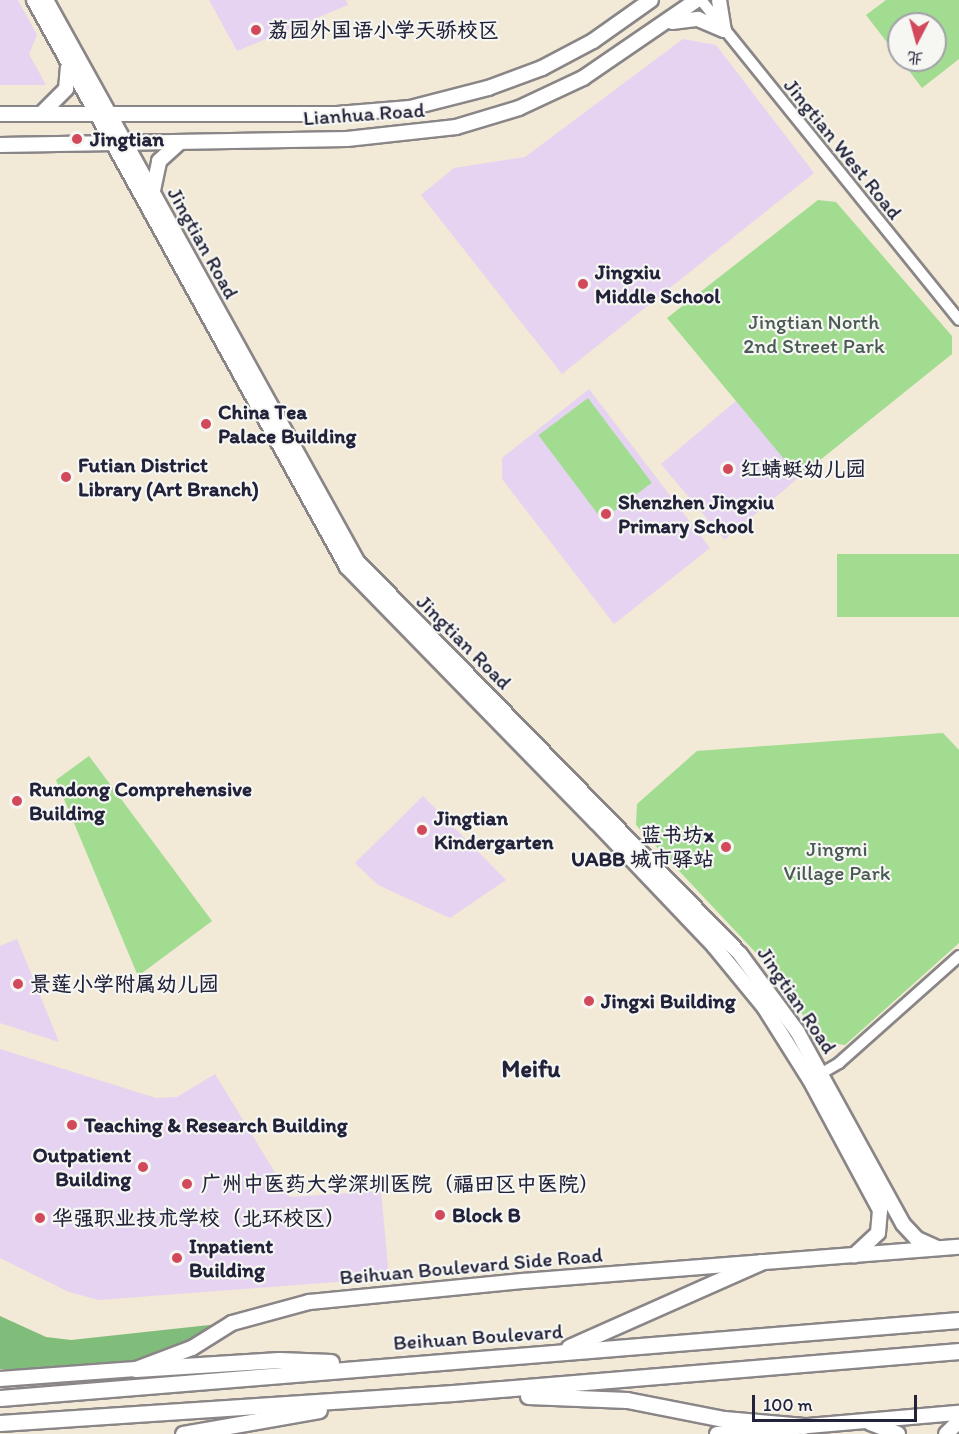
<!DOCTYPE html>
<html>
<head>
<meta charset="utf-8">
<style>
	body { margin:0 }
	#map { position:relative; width:959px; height:1434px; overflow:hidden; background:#f2e9d6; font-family:Itim,"LXGW WenKai TC",sans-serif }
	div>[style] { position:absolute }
	.built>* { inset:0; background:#e5d3f1; transform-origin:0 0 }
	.green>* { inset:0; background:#a1dc90; transform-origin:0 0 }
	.forest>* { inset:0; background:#80bc7a }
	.roads { filter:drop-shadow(2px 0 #8a8688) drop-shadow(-2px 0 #8a8688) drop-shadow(0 2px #8a8688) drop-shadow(0 -2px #8a8688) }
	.minor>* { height:10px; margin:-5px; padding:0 5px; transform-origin:5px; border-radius:5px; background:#fff }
	.major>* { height:14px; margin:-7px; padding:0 7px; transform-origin:7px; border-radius:7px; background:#fff }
	.highway>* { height:15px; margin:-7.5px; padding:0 7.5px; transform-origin:7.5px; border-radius:7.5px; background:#fff }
	.dots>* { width:16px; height:16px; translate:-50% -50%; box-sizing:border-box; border:3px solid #f6f6f2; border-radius:50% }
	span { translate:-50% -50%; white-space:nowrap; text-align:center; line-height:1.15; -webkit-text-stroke:4.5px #f6f6f2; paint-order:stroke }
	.poi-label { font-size:21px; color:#22223b; font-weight:700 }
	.left { translate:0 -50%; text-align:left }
	.right { translate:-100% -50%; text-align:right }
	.street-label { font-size:21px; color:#22223b }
	.park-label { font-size:21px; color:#485a54 }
	.quarter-label { font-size:24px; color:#22223b; font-weight:700 }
	.north { position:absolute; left:887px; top:12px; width:60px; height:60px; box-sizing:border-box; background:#f6f6f2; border:2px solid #a1a1a9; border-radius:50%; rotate:186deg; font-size:16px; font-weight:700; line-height:24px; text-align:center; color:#22223b }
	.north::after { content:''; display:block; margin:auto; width:21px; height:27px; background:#d1495b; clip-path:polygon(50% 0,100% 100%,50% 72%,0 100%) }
	.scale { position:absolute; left:752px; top:1395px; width:165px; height:27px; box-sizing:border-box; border:3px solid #22223b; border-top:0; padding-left:8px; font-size:18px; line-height:21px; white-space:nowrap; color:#22223b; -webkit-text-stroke:4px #f6f6f2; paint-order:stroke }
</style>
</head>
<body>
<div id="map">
	<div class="built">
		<div style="clip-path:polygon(0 0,18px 0,37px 35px,29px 54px,46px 85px,0 85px)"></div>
		<div style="clip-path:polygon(209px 0,346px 0,348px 5px,237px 51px)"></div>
		<div style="clip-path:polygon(683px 39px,716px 45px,814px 173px,562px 374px,421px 195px,454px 168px,525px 157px)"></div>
		<div style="clip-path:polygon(589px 389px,710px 548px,614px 624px,502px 479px,502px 458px)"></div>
		<div style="left:736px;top:401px;width:99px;height:98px;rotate:50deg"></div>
		<div style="clip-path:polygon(423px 796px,506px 880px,450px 918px,378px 885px,355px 863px)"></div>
		<div style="clip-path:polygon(17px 939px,59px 1042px,0 1023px,0 946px)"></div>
		<div style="clip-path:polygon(0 1049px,156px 1098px,177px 1097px,215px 1074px,290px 1197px,381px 1191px,389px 1278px,99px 1300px,69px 1292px,0 1258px)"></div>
	</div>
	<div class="green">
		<div style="clip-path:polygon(886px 0,959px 0,959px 59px,922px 88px,901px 60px,935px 60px,935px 24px,899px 24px,899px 58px,866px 15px)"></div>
		<div style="clip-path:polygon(818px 200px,836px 202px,952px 336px,952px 354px,799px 477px,667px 318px)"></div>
		<div style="left:588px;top:398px;width:106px;height:62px;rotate:53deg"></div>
		<div style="left:959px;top:554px;width:63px;height:122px;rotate:90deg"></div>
		<div style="clip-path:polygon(943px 733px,959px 750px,959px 943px,845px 1045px,817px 1041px,793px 997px,758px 955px,636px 825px,637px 804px,697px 751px)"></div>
		<div style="clip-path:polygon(89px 756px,212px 921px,138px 976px,56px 780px)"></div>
	</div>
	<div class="forest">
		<div style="clip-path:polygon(0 1316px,46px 1337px,71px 1340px,228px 1323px,134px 1363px,23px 1370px,0 1369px)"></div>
	</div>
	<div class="roads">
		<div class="minor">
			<div style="left:701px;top:0;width:411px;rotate:51.1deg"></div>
			<div style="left:815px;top:1077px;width:28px;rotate:-30deg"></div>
			<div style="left:839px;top:1063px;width:161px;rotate:-41.7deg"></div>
		</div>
		<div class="major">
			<div style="left:34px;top:0;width:648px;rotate:61.1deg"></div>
			<div style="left:347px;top:567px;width:356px;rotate:45.7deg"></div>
			<div style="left:596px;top:822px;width:171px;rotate:46.4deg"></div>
			<div style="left:714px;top:946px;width:79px;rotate:50.7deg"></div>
			<div style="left:764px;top:1007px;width:86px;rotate:57.8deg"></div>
			<div style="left:810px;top:1080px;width:148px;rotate:61.7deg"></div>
			<div style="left:880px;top:1210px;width:23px;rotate:95deg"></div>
			<div style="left:878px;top:1233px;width:33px;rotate:137deg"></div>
			<div style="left:46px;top:0;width:641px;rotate:61deg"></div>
			<div style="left:357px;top:561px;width:549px;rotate:45.74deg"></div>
			<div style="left:740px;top:954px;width:96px;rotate:53.5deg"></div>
			<div style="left:797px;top:1031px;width:220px;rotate:61.2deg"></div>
			<div style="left:903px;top:1224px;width:21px;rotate:47deg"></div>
			<div style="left:917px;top:1239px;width:22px;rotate:24deg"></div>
			<div style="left:719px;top:0;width:30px;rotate:81deg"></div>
			<div style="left:672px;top:22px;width:26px;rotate:-7deg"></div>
			<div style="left:698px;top:19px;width:28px;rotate:23deg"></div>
			<div style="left:42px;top:113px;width:34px;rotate:-45deg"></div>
			<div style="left:66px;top:89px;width:21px;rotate:-85deg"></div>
			<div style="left:0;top:114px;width:337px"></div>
			<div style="left:337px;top:114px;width:73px;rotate:-4.7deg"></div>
			<div style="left:410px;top:108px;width:81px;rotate:-14.4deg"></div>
			<div style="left:488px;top:88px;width:58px;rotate:-20.3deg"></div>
			<div style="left:542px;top:68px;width:58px;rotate:-27.9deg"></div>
			<div style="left:593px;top:41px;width:71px;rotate:-35.3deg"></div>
			<div style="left:0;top:145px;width:347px;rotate:-1deg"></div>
			<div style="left:347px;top:139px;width:110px;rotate:-6.3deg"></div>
			<div style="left:456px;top:127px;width:66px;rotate:-16.8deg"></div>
			<div style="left:519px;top:108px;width:71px;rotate:-25.1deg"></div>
			<div style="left:583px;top:78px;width:138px;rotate:-34.4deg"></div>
			<div style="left:152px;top:195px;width:35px;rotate:-78deg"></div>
			<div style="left:159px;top:161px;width:28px;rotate:-42deg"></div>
			<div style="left:0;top:1379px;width:136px;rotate:-4.2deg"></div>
			<div style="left:136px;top:1369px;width:60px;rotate:-20.6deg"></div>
			<div style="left:192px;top:1348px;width:47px;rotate:-32deg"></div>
			<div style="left:232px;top:1323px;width:80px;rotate:-15.3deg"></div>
			<div style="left:309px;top:1302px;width:215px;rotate:-5.6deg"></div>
			<div style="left:523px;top:1281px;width:437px;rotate:-4.5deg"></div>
			<div style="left:870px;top:1423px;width:30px;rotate:21deg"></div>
			<div style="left:717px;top:1434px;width:243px;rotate:-5deg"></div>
			<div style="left:946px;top:1434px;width:18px;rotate:-45deg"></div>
		</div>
		<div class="highway">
			<div style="left:569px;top:1347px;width:210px;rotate:-23.9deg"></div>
			<div style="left:136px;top:1369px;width:143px;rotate:-3.6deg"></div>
			<div style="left:279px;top:1360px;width:52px;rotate:2.2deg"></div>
			<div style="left:528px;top:1396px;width:99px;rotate:2.3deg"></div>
			<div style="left:627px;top:1400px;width:99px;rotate:11.1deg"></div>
			<div style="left:724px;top:1419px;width:80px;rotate:5deg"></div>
			<div style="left:0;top:1398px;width:962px;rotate:-4.65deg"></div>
			<div style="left:0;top:1423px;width:454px;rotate:-3.8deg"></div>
			<div style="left:453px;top:1393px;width:508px;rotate:-4.74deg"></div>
			<div style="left:183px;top:1434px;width:138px;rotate:-10deg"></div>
		</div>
	</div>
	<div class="dots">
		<div style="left:256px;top:30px;background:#d1495b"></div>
		<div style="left:77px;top:139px;background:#d1495b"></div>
		<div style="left:583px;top:284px;background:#d1495b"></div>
		<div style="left:206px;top:424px;background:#d1495b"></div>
		<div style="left:728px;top:469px;background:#d1495b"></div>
		<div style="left:66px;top:477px;background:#d1495b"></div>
		<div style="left:606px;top:514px;background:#d1495b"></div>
		<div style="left:17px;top:801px;background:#d1495b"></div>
		<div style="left:422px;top:830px;background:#d1495b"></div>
		<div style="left:726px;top:847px;background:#d1495b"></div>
		<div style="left:18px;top:984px;background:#d1495b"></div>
		<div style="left:589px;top:1001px;background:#d1495b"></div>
		<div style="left:72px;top:1125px;background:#d1495b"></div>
		<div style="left:143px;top:1167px;background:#d1495b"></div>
		<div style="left:187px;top:1184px;background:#d1495b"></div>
		<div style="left:440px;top:1215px;background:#d1495b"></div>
		<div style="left:40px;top:1218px;background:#d1495b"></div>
		<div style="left:177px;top:1258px;background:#d1495b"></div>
	</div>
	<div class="poi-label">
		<span class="left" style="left:268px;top:30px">荔园外国语小学天骄校区</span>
		<span class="left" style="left:90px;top:139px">Jingtian</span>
		<span class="left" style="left:595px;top:284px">Jingxiu<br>Middle School</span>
		<span class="left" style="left:218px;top:424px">China Tea<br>Palace Building</span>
		<span class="left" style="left:78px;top:477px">Futian District<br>Library (Art Branch)</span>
		<span class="left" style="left:740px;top:469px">红蜻蜓幼儿园</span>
		<span class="left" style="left:618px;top:514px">Shenzhen Jingxiu<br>Primary School</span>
		<span class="left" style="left:29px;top:801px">Rundong Comprehensive<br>Building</span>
		<span class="left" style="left:434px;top:830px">Jingtian<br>Kindergarten</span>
		<span class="right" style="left:714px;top:847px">蓝书坊x<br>UABB 城市驿站</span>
		<span class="left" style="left:30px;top:984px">景莲小学附属幼儿园</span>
		<span class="left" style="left:601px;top:1001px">Jingxi Building</span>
		<span class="left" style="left:84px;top:1125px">Teaching &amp; Research Building</span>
		<span class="right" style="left:131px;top:1167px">Outpatient<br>Building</span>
		<span class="left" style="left:201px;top:1184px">广州中医药大学深圳医院（福田区中医院）</span>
		<span class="left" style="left:452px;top:1215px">Block B</span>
		<span class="left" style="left:52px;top:1218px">华强职业技术学校（北环校区）</span>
		<span class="left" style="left:189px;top:1258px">Inpatient<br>Building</span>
	</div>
	<div class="street-label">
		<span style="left:364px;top:114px;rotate:-4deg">Lianhua Road</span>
		<span style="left:843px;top:149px;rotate:51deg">Jingtian West Road</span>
		<span style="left:203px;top:243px;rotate:61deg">Jingtian Road</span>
		<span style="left:464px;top:642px;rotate:45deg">Jingtian Road</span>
		<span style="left:797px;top:1000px;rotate:56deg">Jingtian Road</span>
		<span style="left:471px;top:1266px;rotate:-5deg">Beihuan Boulevard Side Road</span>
		<span style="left:478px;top:1337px;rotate:-4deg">Beihuan Boulevard</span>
	</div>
	<div class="park-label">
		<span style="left:814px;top:334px">Jingtian North<br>2nd Street Park</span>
		<span style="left:837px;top:861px">Jingmi<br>Village Park</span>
	</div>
	<div class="quarter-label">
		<span style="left:531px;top:1069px">Meifu</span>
	</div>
	<div class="north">北</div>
	<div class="scale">100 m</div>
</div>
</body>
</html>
